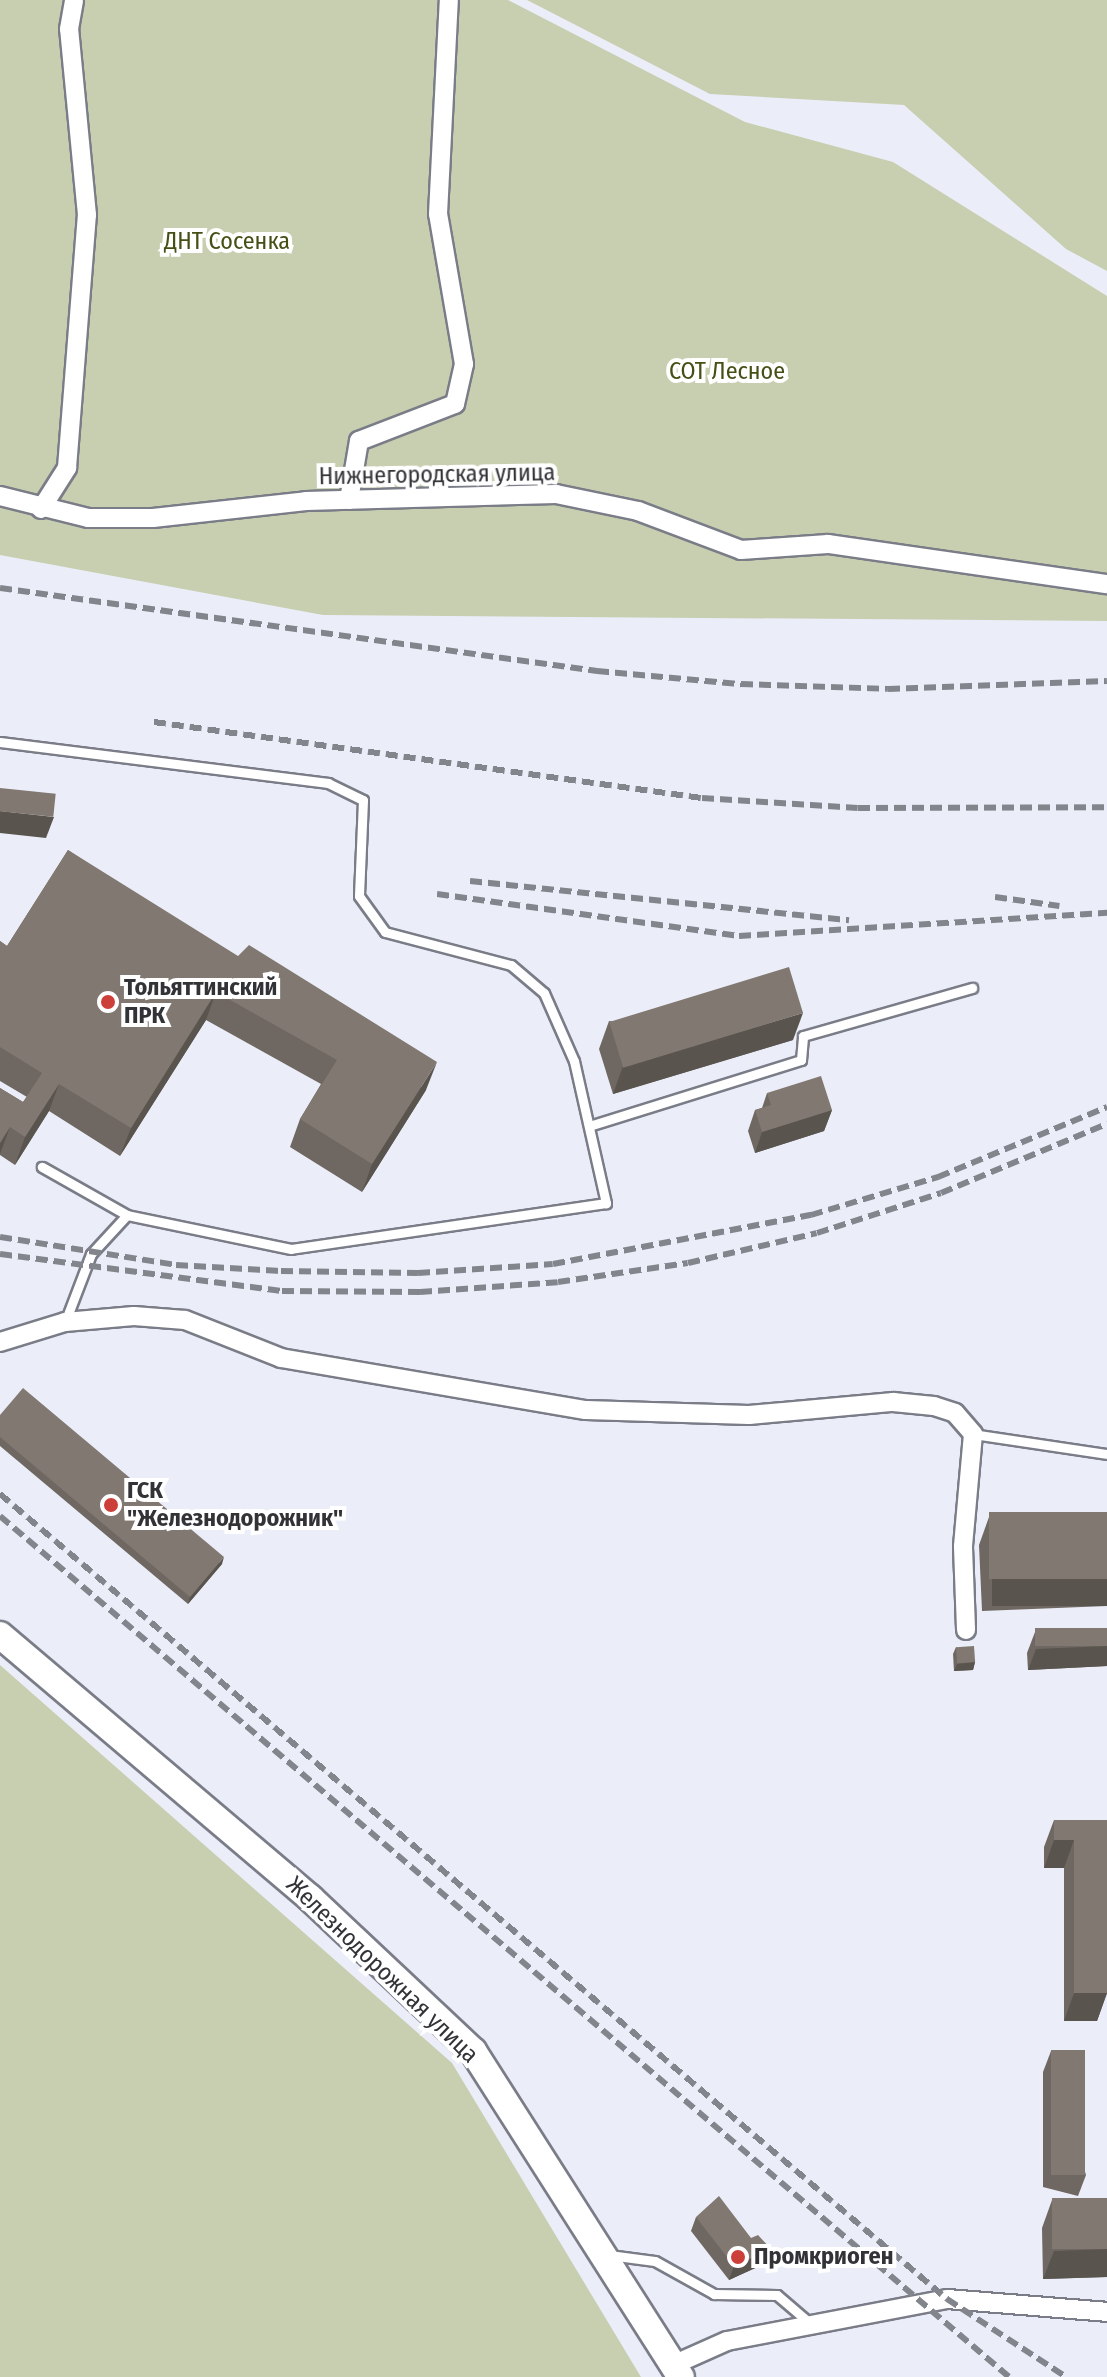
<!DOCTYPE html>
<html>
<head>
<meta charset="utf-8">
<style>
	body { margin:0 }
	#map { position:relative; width:1107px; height:2377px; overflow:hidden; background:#ebeef9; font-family:"Fira Sans Condensed",sans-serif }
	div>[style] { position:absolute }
	.green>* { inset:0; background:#c7cfb0 }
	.roads { filter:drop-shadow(2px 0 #7a7d87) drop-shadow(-2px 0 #7a7d87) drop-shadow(0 2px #7a7d87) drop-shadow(0 -2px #7a7d87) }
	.lane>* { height:9px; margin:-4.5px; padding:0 4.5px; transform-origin:4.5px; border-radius:4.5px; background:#fff }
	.street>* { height:18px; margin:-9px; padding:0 9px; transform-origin:9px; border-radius:9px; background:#fff }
	.secondary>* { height:26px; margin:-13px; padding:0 13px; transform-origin:13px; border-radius:13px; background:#fff }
	.rail>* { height:6px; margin-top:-3px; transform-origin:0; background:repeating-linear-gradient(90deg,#83858c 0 12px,transparent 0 18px) }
	.wall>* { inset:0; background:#6f6761 }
	.shaded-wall>* { inset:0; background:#5a544f; transform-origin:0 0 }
	.building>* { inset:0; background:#817871; transform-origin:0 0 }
	.dots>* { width:22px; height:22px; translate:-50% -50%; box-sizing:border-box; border:4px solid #fff; border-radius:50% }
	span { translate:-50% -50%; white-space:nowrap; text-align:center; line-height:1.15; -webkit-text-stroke:8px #fff; paint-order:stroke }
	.park-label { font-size:24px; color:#465016 }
	.street-label { font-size:24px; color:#323337 }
	.poi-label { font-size:24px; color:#323337; font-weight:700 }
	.left { translate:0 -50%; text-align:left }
</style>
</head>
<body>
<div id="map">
	<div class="green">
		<div style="clip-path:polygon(0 0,508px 0,745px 122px,893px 162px,1107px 296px,1107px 621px,323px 615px,0 555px)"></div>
		<div style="clip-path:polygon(527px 0,1107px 0,1107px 271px,1066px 249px,904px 105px,710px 94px)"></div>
		<div style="clip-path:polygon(0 1665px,452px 2063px,641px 2377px,0 2377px)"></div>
	</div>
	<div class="roads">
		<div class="lane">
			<div style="left:0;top:742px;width:331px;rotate:7.1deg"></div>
			<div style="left:328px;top:783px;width:39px;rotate:26deg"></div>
			<div style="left:363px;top:800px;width:96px;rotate:92.4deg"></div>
			<div style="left:359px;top:896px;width:44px;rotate:54.2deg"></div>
			<div style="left:385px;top:932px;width:130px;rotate:14.7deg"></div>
			<div style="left:511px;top:965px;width:43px;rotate:40.3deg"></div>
			<div style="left:544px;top:993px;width:74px;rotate:66.2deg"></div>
			<div style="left:574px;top:1061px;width:146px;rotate:77.3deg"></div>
			<div style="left:606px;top:1203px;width:318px;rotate:171.7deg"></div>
			<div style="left:291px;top:1249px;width:167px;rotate:-168.3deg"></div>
			<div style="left:127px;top:1215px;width:98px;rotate:-150.5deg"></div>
			<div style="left:589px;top:1126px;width:222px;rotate:-17.3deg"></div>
			<div style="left:801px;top:1060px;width:24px;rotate:-85deg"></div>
			<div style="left:803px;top:1036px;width:176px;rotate:-15.9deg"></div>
			<div style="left:65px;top:1322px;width:73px;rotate:-69.1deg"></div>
			<div style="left:91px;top:1254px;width:53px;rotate:-47.3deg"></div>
			<div style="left:973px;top:1434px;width:135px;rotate:8.5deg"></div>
			<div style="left:609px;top:2255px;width:46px;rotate:7.4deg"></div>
			<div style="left:655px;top:2261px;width:68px;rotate:29.2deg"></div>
			<div style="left:714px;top:2294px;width:63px;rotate:0.9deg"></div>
			<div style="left:777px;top:2295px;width:46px;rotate:40.6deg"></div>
		</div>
		<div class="street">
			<div style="left:0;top:496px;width:91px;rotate:14deg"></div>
			<div style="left:88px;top:518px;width:65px"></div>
			<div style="left:153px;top:518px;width:154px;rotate:-6.3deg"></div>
			<div style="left:306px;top:501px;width:250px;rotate:-1.6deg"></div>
			<div style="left:556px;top:494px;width:84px;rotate:11.7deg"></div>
			<div style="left:638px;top:511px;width:110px;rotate:20.7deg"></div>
			<div style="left:741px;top:550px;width:87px;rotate:-3.9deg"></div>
			<div style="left:828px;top:544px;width:282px;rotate:8.2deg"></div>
			<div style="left:349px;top:500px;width:60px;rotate:-80.4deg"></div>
			<div style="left:359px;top:441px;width:103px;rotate:-21.1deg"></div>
			<div style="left:455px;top:404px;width:41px;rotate:-77.3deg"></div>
			<div style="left:464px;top:364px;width:152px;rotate:-99.8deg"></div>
			<div style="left:438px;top:214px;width:214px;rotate:-87.1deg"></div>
			<div style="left:41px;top:509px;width:49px;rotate:-57.6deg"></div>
			<div style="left:67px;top:468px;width:254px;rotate:-85.5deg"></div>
			<div style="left:87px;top:215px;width:187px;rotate:-95.5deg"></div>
			<div style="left:69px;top:29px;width:29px;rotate:-80deg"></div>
			<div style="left:0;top:1342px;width:68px;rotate:-17.1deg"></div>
			<div style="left:65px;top:1322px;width:69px;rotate:-5deg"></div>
			<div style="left:134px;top:1316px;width:51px;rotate:4.5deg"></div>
			<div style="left:185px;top:1320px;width:103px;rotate:21.6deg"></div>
			<div style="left:281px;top:1358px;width:309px;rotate:9.7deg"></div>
			<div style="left:586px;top:1410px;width:163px;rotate:1.8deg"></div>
			<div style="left:749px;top:1415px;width:145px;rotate:-5.2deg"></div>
			<div style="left:893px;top:1402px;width:41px;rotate:5.6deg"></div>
			<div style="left:934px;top:1406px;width:22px;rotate:18deg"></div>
			<div style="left:955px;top:1413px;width:28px;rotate:49deg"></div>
			<div style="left:973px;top:1434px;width:113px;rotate:95.1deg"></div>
			<div style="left:963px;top:1547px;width:83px;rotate:87.9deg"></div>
			<div style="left:673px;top:2365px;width:59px;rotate:-24deg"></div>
			<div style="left:727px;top:2341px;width:224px;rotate:-10.8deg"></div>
			<div style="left:947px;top:2299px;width:161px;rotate:4.6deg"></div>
		</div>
		<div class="secondary">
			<div style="left:0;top:1635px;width:407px;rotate:40.3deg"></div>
			<div style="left:310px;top:1898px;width:224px;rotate:43.2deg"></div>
			<div style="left:473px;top:2051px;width:387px;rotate:57.5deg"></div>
		</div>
	</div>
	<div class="rail">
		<div style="left:0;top:588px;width:603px;rotate:7.92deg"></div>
		<div style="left:597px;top:671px;width:145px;rotate:5.2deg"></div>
		<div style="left:741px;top:684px;width:147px;rotate:1.9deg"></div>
		<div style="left:888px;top:689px;width:219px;rotate:-2.1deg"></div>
		<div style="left:154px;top:722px;width:553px;rotate:7.9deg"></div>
		<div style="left:702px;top:798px;width:156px;rotate:3.7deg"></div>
		<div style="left:858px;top:808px;width:249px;rotate:-0.2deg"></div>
		<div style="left:470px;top:881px;width:381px;rotate:5.9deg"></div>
		<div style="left:437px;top:894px;width:305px;rotate:7.9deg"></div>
		<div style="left:739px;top:936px;width:369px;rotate:-3.6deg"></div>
		<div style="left:995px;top:897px;width:65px;rotate:8deg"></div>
		<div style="left:0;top:1237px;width:178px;rotate:9deg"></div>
		<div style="left:176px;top:1265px;width:105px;rotate:3.3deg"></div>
		<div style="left:281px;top:1271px;width:137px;rotate:0.8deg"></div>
		<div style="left:418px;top:1273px;width:135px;rotate:-3.8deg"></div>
		<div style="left:553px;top:1264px;width:263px;rotate:-10.8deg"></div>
		<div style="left:811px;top:1215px;width:133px;rotate:-16.7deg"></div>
		<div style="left:938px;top:1177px;width:183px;rotate:-22.5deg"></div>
		<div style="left:0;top:1254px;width:284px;rotate:7.5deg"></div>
		<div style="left:282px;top:1291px;width:138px;rotate:0.4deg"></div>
		<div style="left:420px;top:1292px;width:138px;rotate:-4.1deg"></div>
		<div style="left:558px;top:1282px;width:131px;rotate:-8.3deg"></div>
		<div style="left:688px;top:1263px;width:132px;rotate:-13.1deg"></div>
		<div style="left:817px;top:1233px;width:130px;rotate:-17.9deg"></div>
		<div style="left:941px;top:1193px;width:180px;rotate:-22.6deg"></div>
		<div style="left:0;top:1494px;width:1243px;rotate:40.37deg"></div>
		<div style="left:947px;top:2299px;width:142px;rotate:33.2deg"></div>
		<div style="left:0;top:1516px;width:1326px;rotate:40.47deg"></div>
	</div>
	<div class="wall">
		<div style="clip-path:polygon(68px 850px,426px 1090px,362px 1192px,290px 1147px,300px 1119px,321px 1084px,206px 1020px,120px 1156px,49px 1111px,15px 1165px,0 1155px,0 1088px,23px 1102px,27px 1097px,0 1081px,0 941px,7px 946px)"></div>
		<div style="clip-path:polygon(609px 1021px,793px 1040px,613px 1094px,599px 1049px)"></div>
		<div style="clip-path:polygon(767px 1093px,832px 1110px,824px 1131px,755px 1153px,748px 1131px,755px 1110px,762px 1108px)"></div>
		<div style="clip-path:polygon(0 1415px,222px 1564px,188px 1604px,0 1446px)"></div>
		<div style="clip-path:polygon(1107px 1512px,1107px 1606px,982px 1611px,979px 1545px,989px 1517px)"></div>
		<div style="clip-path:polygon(1107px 1628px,1107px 1666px,1028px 1670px,1027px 1653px,1035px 1632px)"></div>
		<div style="clip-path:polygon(956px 1647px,975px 1662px,973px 1670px,954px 1671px,953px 1654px)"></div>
		<div style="clip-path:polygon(1054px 1820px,1107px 1820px,1107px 1993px,1097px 2021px,1064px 2021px,1064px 1868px,1044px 1868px,1044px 1847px)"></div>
		<div style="clip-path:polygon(1051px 2051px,1086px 2175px,1078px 2196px,1043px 2187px,1043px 2072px)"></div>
		<div style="clip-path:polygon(1107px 2198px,1107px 2277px,1043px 2279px,1042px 2228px,1052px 2200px)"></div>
		<div style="clip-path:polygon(696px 2217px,751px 2238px,771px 2249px,766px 2263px,729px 2280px,691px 2231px)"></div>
	</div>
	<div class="shaded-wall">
		<div style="clip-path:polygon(0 811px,54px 817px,46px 838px,0 833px)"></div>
		<div style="clip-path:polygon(216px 992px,206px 1020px,120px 1156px,131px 1128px)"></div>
		<div style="clip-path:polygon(803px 1013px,793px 1040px,613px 1094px,623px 1066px)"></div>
		<div style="clip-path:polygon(437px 1062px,426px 1090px,362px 1192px,372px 1164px)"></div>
		<div style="clip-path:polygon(59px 1084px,49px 1111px,15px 1165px,25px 1137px)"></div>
		<div style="clip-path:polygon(832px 1110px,824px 1131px,755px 1153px,762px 1132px)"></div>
		<div style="clip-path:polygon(10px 1127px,0 1154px,0 1143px)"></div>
		<div style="clip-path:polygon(224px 1557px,222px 1564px,188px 1604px,190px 1597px)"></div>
		<div style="left:1107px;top:1579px;width:27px;height:115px;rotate:90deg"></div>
		<div style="clip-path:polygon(1107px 1646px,1107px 1666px,1028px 1670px,1036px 1649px)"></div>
		<div style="clip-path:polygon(975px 1662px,973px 1670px,954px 1671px,957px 1664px)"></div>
		<div style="clip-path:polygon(1054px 1840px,1074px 1840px,1064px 1868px,1044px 1868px)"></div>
		<div style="clip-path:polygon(1074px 1993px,1107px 1993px,1097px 2021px,1064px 2021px)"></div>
		<div style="clip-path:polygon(771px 2249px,766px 2263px,729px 2280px,734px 2266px)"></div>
		<div style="clip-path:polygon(1107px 2249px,1107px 2277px,1043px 2279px,1054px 2251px)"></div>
	</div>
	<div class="building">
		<div style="left:0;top:788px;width:56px;height:23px;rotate:6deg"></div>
		<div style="clip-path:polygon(68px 850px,238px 956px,249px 945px,437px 1062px,372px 1164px,300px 1119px,337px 1060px,216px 992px,131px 1128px,59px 1084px,25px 1137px,10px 1127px,0 1143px,0 1088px,23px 1102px,42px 1073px,0 1047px,0 941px,7px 946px)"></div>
		<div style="left:789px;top:967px;width:48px;height:188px;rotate:73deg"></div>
		<div style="clip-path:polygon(821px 1076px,832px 1110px,762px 1132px,755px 1110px,771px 1105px,767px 1093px)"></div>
		<div style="clip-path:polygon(23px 1388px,224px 1557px,190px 1597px,0 1437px,0 1415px)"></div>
		<div style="left:1107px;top:1512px;width:67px;height:118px;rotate:90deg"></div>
		<div style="left:1107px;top:1628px;width:18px;height:72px;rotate:90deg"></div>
		<div style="left:974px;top:1646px;width:16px;height:18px;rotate:86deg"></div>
		<div style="clip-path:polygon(1054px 1820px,1107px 1820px,1107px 1993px,1074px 1993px,1074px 1840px,1054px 1840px)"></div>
		<div style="left:1085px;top:2050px;width:125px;height:34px;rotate:90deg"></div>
		<div style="clip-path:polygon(719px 2196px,751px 2238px,758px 2235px,771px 2249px,734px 2266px,696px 2217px)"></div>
		<div style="left:1107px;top:2198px;width:51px;height:55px;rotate:90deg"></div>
	</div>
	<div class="dots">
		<div style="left:108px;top:1002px;background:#cd3f39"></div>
		<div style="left:111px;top:1505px;background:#cd3f39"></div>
		<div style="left:738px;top:2257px;background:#cd3f39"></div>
	</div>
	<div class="park-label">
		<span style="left:227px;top:242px">ДНТ Сосенка</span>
		<span style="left:727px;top:372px">СОТ Лесное</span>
	</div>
	<div class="street-label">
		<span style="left:437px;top:475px;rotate:-1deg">Нижнегородская улица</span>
		<span style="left:382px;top:1970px;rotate:44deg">Железнодорожная улица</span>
	</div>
	<div class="poi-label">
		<span class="left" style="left:124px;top:1002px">Тольяттинский<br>ПРК</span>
		<span class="left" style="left:127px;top:1505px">ГСК<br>"Железнодорожник"</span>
		<span class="left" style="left:754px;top:2257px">Промкриоген</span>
	</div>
</div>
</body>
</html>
